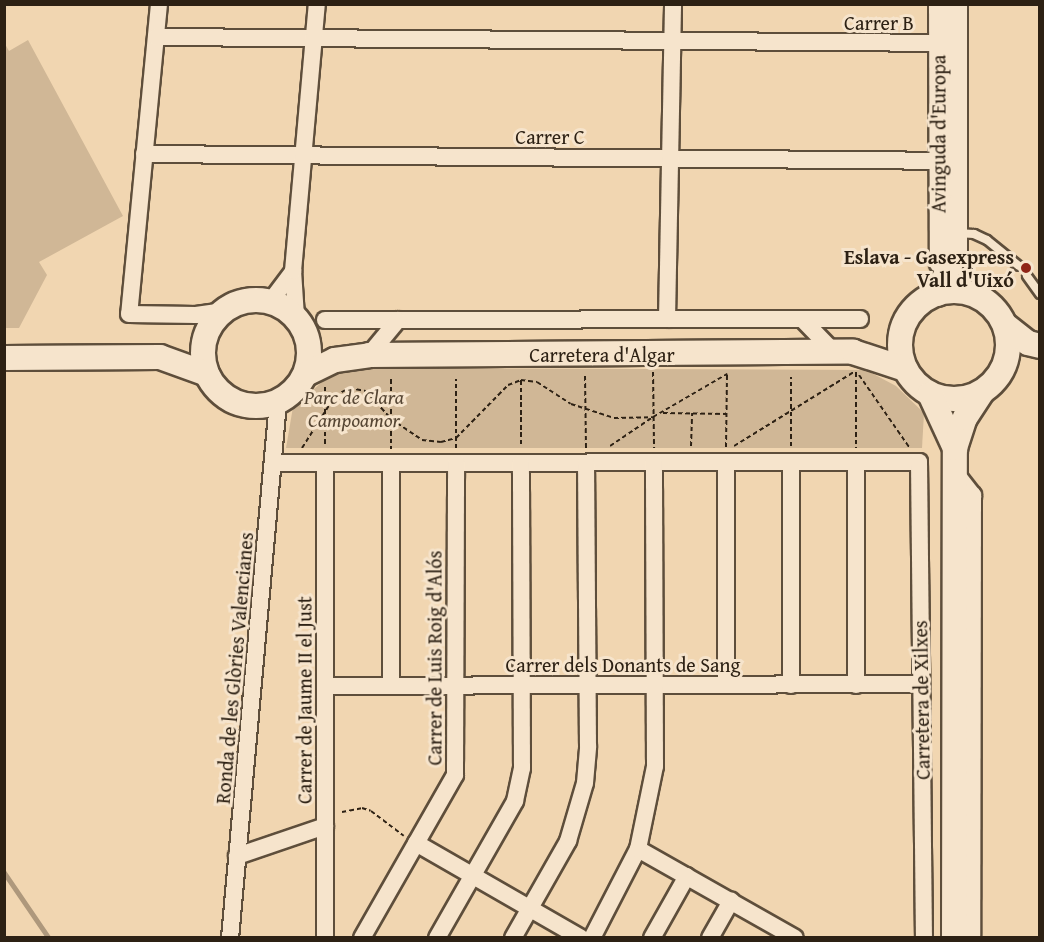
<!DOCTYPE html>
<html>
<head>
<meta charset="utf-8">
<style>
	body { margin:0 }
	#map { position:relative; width:1044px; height:942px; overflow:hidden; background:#f1d6b1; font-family:"Gentium Book Plus",serif }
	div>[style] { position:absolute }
	.green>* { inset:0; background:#d0b796 }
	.stream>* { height:4.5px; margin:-2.25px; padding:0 2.25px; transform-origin:2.25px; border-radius:2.25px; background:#ae987c }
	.path>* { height:2px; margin-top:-1px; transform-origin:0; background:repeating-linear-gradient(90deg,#2d2114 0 4.5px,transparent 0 7.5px) }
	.roads { filter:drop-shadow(2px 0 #5e4e3b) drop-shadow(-2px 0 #5e4e3b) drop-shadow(0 2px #5e4e3b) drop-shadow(0 -2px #5e4e3b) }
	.lane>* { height:8px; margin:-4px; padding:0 4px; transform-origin:4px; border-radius:4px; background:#f6e4cc }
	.street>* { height:16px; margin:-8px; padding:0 8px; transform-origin:8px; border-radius:8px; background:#f6e4cc }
	.secondary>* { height:24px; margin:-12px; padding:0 12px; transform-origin:12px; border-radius:12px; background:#f6e4cc }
	.secondary>.ring { margin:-12px; padding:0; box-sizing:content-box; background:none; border:24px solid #f6e4cc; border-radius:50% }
	.dots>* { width:16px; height:16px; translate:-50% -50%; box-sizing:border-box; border:3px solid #f6e4cc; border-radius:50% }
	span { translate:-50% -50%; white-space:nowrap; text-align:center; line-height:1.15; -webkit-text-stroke:6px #f6e4cc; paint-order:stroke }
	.street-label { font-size:20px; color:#2d2114 }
	.poi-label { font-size:20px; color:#2d2114; font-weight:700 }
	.right { translate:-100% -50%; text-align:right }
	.park-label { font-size:20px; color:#564634; font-style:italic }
	.frame { position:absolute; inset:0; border:6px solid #2d2114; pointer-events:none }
</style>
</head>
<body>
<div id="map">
	<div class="green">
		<div style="clip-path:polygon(28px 40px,123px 216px,39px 262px,47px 275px,19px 328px,5px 328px,5px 44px,9px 51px)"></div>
		<div style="clip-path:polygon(349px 368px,866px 370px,896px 386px,924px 413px,922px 448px,286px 448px,293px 407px,335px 371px)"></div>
	</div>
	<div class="stream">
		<div style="left:4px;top:872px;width:80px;rotate:55.7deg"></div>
	</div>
	<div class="path">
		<div style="left:653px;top:372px;width:76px;rotate:89.2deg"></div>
		<div style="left:856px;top:372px;width:76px;rotate:90deg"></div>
		<div style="left:859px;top:375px;width:88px;rotate:55.2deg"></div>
		<div style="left:585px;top:376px;width:72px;rotate:89.2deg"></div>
		<div style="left:391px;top:379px;width:70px;rotate:90deg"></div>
		<div style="left:521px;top:380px;width:66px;rotate:90deg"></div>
		<div style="left:325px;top:387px;width:60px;rotate:90deg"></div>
		<div style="left:208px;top:392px;width:18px;rotate:47deg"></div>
		<div style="left:220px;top:405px;width:27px;rotate:24deg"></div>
		<div style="left:245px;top:416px;width:16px"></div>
		<div style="left:293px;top:408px;width:18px;rotate:-49deg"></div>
		<div style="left:663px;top:413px;width:64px;rotate:0.9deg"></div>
		<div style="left:610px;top:446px;width:52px;rotate:-34deg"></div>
		<div style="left:691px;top:446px;width:33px;rotate:-88deg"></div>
		<div style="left:734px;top:446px;width:141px;rotate:-31.7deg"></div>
		<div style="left:791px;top:446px;width:69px;rotate:-90deg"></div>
		<div style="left:726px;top:447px;width:72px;rotate:-89.2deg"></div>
		<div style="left:302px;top:448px;width:62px;rotate:-57.6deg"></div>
		<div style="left:335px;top:396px;width:16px;rotate:-30deg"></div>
		<div style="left:349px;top:388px;width:17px;rotate:10deg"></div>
		<div style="left:366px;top:391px;width:38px;rotate:48deg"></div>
		<div style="left:391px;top:419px;width:37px;rotate:34deg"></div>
		<div style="left:422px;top:440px;width:19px;rotate:6deg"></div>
		<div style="left:441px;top:442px;width:16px;rotate:-15deg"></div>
		<div style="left:456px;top:438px;width:74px;rotate:-45.5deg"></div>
		<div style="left:508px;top:385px;width:14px;rotate:-21deg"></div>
		<div style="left:521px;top:380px;width:16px;rotate:7deg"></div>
		<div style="left:537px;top:382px;width:40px;rotate:32.9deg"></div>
		<div style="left:571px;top:404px;width:45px;rotate:18deg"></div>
		<div style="left:614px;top:418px;width:39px;rotate:-1deg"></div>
		<div style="left:653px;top:417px;width:86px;rotate:-30.2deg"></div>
		<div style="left:456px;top:448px;width:69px;rotate:-90deg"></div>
		<div style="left:342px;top:812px;width:20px;rotate:-11deg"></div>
		<div style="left:362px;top:808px;width:9px;rotate:18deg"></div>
		<div style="left:371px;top:811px;width:41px;rotate:37.1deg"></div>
	</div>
	<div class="roads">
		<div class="lane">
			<div style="left:956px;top:233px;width:18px;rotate:3deg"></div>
			<div style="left:974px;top:234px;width:14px;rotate:25deg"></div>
			<div style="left:987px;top:240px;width:41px;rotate:39.1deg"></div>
			<div style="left:1027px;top:276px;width:22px;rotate:54deg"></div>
		</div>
		<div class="street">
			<div style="left:159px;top:4px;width:311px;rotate:95.5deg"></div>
			<div style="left:129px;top:314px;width:67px;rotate:0.9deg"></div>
			<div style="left:196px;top:315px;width:27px;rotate:-8deg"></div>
			<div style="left:937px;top:4px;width:260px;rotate:89.8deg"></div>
			<div style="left:156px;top:37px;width:799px;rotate:0.43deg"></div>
			<div style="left:144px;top:154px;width:811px;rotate:0.49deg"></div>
			<div style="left:270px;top:302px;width:39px;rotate:-53deg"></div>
			<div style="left:296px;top:317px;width:46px;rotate:-93.7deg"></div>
			<div style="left:293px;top:271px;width:268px;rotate:-84.9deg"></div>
			<div style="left:667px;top:319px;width:315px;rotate:-88.9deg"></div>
			<div style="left:802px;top:319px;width:46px;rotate:45.9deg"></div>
			<div style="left:325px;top:320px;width:535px;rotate:-0.11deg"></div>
			<div style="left:369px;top:355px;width:45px;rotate:-50.4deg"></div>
			<div style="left:726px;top:462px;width:223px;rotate:90deg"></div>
			<div style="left:856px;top:462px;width:223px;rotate:90deg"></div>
			<div style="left:274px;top:463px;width:645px;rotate:-0.09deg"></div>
			<div style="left:919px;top:462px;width:476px;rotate:89.4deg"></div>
			<div style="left:391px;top:463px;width:222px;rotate:90deg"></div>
			<div style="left:954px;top:471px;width:31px;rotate:52deg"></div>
			<div style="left:973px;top:495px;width:443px;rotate:90.1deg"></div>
			<div style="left:791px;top:685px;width:223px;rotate:-90deg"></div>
			<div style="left:325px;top:686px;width:595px;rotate:-0.19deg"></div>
			<div style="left:416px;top:843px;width:190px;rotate:29.9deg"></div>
			<div style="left:638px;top:849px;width:180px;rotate:29.5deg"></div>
			<div style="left:237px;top:856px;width:93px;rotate:-18.8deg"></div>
			<div style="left:230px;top:938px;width:538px;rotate:-84.88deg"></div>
			<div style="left:325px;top:938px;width:475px;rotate:-90deg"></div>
			<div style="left:362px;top:938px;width:188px;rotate:-60.3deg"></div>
			<div style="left:455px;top:775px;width:312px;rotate:-89.8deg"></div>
			<div style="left:437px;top:938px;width:158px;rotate:-60.3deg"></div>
			<div style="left:515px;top:801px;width:34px;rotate:-78deg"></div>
			<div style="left:522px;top:768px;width:305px;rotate:-90.2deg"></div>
			<div style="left:513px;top:938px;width:112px;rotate:-60.4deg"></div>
			<div style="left:568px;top:841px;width:60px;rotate:-73.7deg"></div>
			<div style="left:585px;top:783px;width:37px;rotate:-85deg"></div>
			<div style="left:588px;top:746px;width:283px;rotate:-90.4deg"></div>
			<div style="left:592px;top:938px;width:100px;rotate:-62.7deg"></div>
			<div style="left:638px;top:849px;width:85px;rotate:-78.4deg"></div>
			<div style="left:655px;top:766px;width:304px;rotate:-90.2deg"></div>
			<div style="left:652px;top:938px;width:71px;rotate:-60.6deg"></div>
			<div style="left:710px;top:938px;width:43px;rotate:-60.4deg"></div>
		</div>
		<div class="secondary">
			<div class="ring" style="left:900px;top:291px;width:84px;height:84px"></div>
			<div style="left:937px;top:294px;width:44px;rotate:-65.8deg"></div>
			<div style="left:955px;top:254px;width:250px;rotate:-90deg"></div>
			<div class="ring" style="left:203px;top:300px;width:82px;height:82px"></div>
			<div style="left:1005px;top:325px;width:29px;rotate:38deg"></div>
			<div style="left:1028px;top:343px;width:12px;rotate:14deg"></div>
			<div style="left:4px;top:358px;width:156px;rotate:-0.4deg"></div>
			<div style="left:160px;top:357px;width:50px;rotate:19.9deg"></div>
			<div style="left:306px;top:374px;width:32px;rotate:-26deg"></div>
			<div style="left:335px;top:360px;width:34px;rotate:-8deg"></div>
			<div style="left:369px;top:355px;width:484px;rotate:-0.4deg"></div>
			<div style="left:853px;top:352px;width:55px;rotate:18.1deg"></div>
			<div style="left:930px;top:394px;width:60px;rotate:65.2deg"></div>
			<div style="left:954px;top:938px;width:490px;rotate:-89.9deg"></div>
			<div style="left:955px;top:448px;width:32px;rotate:-72deg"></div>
			<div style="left:965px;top:418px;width:30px;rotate:-57deg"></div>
		</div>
	</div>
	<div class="dots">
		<div style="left:1026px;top:268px;background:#8f2418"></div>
	</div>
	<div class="street-label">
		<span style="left:879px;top:22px">Carrer B</span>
		<span style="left:938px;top:134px;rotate:-90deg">Avinguda d'Europa</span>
		<span style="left:550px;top:136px">Carrer C</span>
		<span style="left:602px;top:354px">Carretera d'Algar</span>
		<span style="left:434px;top:658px;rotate:-90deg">Carrer de Luis Roig d'Alós</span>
		<span style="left:623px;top:664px">Carrer dels Donants de Sang</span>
		<span style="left:234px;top:668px;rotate:-85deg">Ronda de les Glòries Valencianes</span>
		<span style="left:304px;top:700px;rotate:-90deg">Carrer de Jaume II el Just</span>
		<span style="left:921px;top:700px;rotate:-91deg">Carretera de Xilxes</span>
	</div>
	<div class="poi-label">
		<span class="right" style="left:1014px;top:268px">Eslava - Gasexpress<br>Vall d'Uixó</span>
	</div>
	<div class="park-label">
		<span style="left:354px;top:408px">Parc de Clara<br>Campoamor</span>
	</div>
	<div class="frame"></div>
</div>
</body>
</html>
